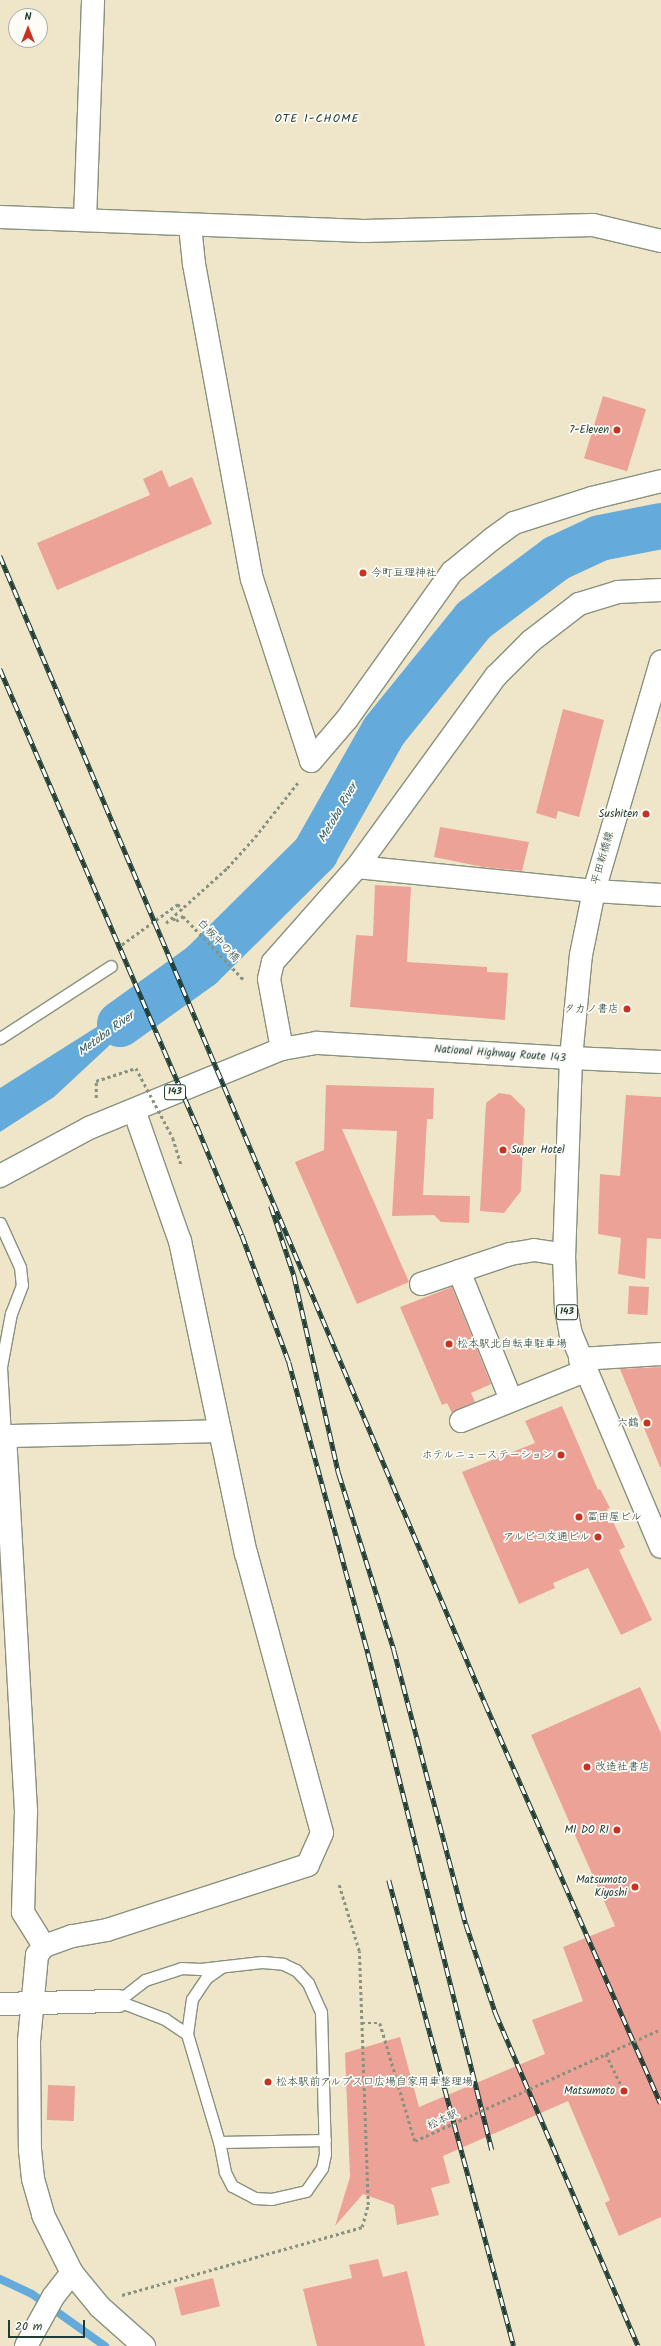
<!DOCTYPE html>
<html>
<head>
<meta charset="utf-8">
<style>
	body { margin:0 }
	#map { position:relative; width:661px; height:2346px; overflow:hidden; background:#efe6ca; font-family:Kalam,"Klee One",sans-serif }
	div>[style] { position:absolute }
	.water>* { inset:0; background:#64aada }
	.stream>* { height:8px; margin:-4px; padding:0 4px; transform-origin:4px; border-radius:4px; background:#64aada }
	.river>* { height:46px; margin:-23px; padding:0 23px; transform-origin:23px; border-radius:23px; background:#64aada }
	.building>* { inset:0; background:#eca297; transform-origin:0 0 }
	.path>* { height:2.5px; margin-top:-1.25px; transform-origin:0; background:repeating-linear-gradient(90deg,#87927f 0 3px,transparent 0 6px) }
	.roads { filter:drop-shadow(1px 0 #87927f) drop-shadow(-1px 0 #87927f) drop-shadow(0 1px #87927f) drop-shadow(0 -1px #87927f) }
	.service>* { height:11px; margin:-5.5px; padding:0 5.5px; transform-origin:5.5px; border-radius:5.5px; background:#fff }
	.minor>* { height:22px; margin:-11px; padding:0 11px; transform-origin:11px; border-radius:11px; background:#fff }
	.tertiary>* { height:22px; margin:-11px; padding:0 11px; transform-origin:11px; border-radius:11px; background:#fff }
	.secondary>* { height:22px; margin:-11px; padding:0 11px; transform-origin:11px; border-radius:11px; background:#fff }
	.trunk>* { height:22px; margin:-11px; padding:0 11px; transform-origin:11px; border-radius:11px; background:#fff }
	.rail>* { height:4.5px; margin-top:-2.25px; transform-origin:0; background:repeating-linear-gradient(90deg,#fdfcf7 0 9px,#1f3d34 0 18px); box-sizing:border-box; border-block:1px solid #1f3d34 }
	.path-bridge>* { height:2.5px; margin-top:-1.25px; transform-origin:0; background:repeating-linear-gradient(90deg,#87927f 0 3px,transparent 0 6px) }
	.dots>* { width:11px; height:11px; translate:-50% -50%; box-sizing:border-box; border:2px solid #fdfcf7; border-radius:50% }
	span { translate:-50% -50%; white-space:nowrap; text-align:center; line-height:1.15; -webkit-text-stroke:3.5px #fdfcf7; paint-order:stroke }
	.shield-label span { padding:1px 3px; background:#fdfcf7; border:1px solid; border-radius:3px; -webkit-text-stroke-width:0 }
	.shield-label { font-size:10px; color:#1f3d34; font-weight:700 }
	.poi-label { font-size:11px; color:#1f3d34 }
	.right { translate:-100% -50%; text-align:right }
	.left { translate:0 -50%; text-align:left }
	.street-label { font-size:11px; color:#1f3d34 }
	.neighbourhood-label { font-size:12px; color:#1f3d34; letter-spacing:1px }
	.water-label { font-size:12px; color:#345e66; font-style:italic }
	.north { position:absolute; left:8px; top:8px; width:40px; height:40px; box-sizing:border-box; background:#fdfcf7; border:1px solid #a4b0a9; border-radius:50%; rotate:0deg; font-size:11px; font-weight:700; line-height:16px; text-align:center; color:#1f3d34 }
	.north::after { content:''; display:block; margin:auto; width:14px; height:18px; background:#c8321e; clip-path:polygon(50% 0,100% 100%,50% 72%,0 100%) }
	.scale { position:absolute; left:8px; top:2320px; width:77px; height:18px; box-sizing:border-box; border:2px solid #1f3d34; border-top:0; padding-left:5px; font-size:12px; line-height:14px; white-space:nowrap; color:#1f3d34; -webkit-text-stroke:3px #fdfcf7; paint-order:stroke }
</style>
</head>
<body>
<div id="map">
	<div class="water">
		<div style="clip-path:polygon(198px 963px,54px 1097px,0 1132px,0 1088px)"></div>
	</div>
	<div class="stream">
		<div style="left:0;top:2279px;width:35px;rotate:25deg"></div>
		<div style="left:32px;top:2294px;width:90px;rotate:35.5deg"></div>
	</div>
	<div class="river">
		<div style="left:120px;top:1024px;width:100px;rotate:-35.6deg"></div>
		<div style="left:201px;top:966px;width:161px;rotate:-44.7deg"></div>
		<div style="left:315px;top:853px;width:140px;rotate:-60.5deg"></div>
		<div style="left:384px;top:731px;width:143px;rotate:-51deg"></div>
		<div style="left:474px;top:620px;width:104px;rotate:-36.8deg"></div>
		<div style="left:557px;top:558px;width:47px;rotate:-24.9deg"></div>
		<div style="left:600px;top:538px;width:62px;rotate:-11.1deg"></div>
	</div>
	<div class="building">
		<div style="left:603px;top:396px;width:45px;height:65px;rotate:17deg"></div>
		<div style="clip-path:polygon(162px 470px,169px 487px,192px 477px,212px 524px,57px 590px,37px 543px,150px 495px,143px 479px)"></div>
		<div style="clip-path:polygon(563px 709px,604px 720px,579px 817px,558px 811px,556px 819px,536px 813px)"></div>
		<div style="clip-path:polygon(440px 827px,529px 842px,522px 871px,483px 867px,434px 857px)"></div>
		<div style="clip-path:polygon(375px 885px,411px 887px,407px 962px,487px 967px,487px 972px,508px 973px,505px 1020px,350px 1007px,356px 935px,373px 936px)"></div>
		<div style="clip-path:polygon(326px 1085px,434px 1088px,433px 1119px,427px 1119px,423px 1195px,470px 1196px,469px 1223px,441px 1222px,434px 1215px,392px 1216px,397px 1131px,342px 1129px,409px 1282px,357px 1304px,295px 1162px,324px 1150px)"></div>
		<div style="clip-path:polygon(499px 1093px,511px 1095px,525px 1109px,521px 1191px,504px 1213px,480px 1211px,486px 1103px)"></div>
		<div style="clip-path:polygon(626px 1095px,661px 1097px,661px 1239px,647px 1238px,645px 1279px,618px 1274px,621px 1238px,598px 1234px,600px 1174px,620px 1176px)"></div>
		<div style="left:629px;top:1286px;width:20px;height:28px;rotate:3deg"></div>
		<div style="clip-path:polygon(452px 1287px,491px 1384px,471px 1393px,475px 1402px,452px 1413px,447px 1403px,442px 1405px,400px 1307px)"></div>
		<div style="clip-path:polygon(661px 1367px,661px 1467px,660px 1467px,620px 1369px)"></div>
		<div style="clip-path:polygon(562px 1406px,598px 1490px,600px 1489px,610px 1508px,607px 1509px,625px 1547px,619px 1550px,652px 1620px,621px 1635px,588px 1568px,553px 1583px,555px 1588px,519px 1604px,462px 1472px,535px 1443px,525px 1421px)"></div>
		<div style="clip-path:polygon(640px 1687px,661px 1733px,661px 2217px,619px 2236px,605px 2203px,610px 2200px,568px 2101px,443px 2156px,450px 2183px,431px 2188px,439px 2215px,397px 2225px,394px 2205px,363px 2194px,335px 2226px,350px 2177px,345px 2053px,400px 2037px,419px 2107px,545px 2054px,532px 2020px,583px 2001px,563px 1947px,615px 1926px,531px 1735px)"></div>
		<div style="left:48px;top:2085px;width:27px;height:35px;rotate:2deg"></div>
		<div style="clip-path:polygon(378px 2259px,383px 2277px,407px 2271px,425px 2346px,317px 2346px,303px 2289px,352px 2278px,349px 2265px)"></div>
		<div style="left:213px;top:2278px;width:29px;height:40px;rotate:76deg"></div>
	</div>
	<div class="path">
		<div style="left:173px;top:918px;width:4px;rotate:45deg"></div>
		<div style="left:176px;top:921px;width:9px;rotate:-36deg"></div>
		<div style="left:183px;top:916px;width:88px;rotate:46.4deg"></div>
		<div style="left:166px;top:923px;width:82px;rotate:-42deg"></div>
		<div style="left:227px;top:868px;width:42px;rotate:-47.9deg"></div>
		<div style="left:255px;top:837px;width:71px;rotate:-51.8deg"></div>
		<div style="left:117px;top:948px;width:75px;rotate:-35.8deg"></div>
		<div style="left:178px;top:904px;width:7px;rotate:56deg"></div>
		<div style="left:96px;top:1098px;width:17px;rotate:-90deg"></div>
		<div style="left:96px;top:1081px;width:42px;rotate:-18deg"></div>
		<div style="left:173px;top:1138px;width:28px;rotate:73deg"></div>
		<div style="left:362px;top:2023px;width:18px"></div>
		<div style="left:380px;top:2023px;width:123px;rotate:73.5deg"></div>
		<div style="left:606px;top:2054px;width:41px;rotate:64.1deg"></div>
		<div style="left:122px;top:2295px;width:249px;rotate:-15.8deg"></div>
		<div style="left:362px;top:2227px;width:23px;rotate:-75deg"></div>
		<div style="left:368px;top:2205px;width:254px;rotate:-92deg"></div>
		<div style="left:359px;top:1951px;width:69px;rotate:-106.9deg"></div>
	</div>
	<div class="roads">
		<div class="service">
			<div style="left:0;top:1038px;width:132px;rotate:-33deg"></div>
			<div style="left:0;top:1223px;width:48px;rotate:65.6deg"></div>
			<div style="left:20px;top:1267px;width:18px;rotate:84deg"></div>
			<div style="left:22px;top:1285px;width:30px;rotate:111deg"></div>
			<div style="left:11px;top:1313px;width:55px;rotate:100.5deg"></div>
			<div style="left:1px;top:1367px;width:69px;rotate:86.7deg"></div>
			<div style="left:187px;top:2034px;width:27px;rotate:-146deg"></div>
			<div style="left:165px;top:2019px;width:50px;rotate:-159deg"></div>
			<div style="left:118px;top:2001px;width:34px;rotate:-38deg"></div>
			<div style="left:145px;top:1980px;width:38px;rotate:-18deg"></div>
			<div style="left:181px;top:1968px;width:19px;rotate:3deg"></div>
			<div style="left:200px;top:1969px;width:62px;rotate:-6.4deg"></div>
			<div style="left:262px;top:1962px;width:21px;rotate:5deg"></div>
			<div style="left:283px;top:1964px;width:14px;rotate:25deg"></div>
			<div style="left:296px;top:1970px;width:18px;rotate:47deg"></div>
			<div style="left:308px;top:1983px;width:32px;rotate:66deg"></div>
			<div style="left:321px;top:2012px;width:142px;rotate:88.4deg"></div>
			<div style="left:325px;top:2154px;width:14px;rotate:102deg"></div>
			<div style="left:322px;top:2168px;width:28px;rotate:125deg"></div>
			<div style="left:306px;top:2191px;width:35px;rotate:167deg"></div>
			<div style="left:272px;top:2199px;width:17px;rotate:-177deg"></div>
			<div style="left:255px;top:2198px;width:26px;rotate:-152deg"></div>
			<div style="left:232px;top:2186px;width:16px;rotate:-117deg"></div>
			<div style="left:225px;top:2172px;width:31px;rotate:-101deg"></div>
			<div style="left:219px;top:2142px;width:113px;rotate:-106.5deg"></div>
			<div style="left:187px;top:2034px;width:35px;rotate:-82deg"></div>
			<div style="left:192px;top:1999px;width:25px;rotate:-56deg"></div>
			<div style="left:206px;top:1978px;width:19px;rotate:-35deg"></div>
			<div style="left:219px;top:2142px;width:106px;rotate:-1.1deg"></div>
		</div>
		<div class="minor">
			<div style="left:0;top:217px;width:364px;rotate:2.2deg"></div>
			<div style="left:364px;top:231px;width:229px;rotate:-1.5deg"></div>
			<div style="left:593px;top:225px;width:70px;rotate:13.2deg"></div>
			<div style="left:85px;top:220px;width:220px;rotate:-87.9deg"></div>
			<div style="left:190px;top:226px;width:38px;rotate:84deg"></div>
			<div style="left:194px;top:264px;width:320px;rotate:79.6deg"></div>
			<div style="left:252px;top:579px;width:191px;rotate:72deg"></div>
			<div style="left:311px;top:761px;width:55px;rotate:-49.4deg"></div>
			<div style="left:347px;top:719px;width:181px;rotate:-54.5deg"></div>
			<div style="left:452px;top:572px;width:52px;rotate:-39.5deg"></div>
			<div style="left:492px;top:539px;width:27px;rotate:-36deg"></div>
			<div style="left:514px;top:523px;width:82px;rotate:-17.8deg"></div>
			<div style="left:592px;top:498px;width:71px;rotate:-13.8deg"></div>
			<div style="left:357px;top:867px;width:238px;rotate:5.8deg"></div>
			<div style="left:594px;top:891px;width:67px;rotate:3.4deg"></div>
			<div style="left:282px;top:1049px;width:71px;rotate:-100.5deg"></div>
			<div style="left:269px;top:979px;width:17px;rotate:-77deg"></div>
			<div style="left:273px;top:962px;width:127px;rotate:-48.5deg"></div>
			<div style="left:357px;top:867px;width:236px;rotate:-54deg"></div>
			<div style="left:496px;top:676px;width:49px;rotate:-45deg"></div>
			<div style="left:531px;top:641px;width:61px;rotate:-37.6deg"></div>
			<div style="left:579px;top:604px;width:41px;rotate:-17.1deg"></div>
			<div style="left:618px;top:592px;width:43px;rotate:-2.7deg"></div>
			<div style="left:134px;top:1110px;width:139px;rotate:70.7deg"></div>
			<div style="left:180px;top:1241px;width:319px;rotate:78.1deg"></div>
			<div style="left:246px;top:1553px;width:290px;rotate:74.8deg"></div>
			<div style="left:322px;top:1833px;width:35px;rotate:114deg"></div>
			<div style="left:308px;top:1865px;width:211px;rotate:162.1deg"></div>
			<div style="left:107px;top:1930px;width:36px;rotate:170deg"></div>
			<div style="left:72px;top:1936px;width:30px;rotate:160deg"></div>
			<div style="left:44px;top:1946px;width:11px;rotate:128deg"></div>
			<div style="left:37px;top:1955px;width:87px;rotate:95.3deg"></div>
			<div style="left:29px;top:2042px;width:108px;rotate:89.5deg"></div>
			<div style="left:30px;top:2150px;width:29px;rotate:84deg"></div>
			<div style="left:33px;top:2179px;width:37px;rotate:74deg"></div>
			<div style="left:43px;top:2215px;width:65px;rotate:63.4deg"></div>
			<div style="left:72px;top:2273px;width:44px;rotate:50.5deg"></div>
			<div style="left:100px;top:2307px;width:59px;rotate:41.6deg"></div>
			<div style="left:459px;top:1271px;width:139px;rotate:68deg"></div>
			<div style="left:421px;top:1284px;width:94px;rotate:-18.6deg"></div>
			<div style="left:510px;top:1254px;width:24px;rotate:-9deg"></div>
			<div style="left:534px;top:1250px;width:30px;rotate:9deg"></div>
			<div style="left:580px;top:1359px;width:81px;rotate:-3.5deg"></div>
			<div style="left:461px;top:1421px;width:134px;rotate:-22deg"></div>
			<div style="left:44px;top:1946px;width:40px;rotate:-122deg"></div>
			<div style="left:23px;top:1912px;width:101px;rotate:-88.3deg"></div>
			<div style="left:26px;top:1811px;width:376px;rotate:-93.2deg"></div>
			<div style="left:5px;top:1436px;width:215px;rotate:-1.3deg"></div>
			<div style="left:26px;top:2346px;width:56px;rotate:-61.1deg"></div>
			<div style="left:53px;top:2297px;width:31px;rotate:-52deg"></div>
		</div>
		<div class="tertiary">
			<div style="left:571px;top:1058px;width:90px;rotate:2.5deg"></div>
			<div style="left:0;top:2004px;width:118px;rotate:-1.5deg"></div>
		</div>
		<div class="secondary">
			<div style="left:571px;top:1058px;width:103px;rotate:-84.5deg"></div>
			<div style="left:581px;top:955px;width:65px;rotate:-78.5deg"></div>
			<div style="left:594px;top:891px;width:239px;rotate:-73.7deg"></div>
		</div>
		<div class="trunk">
			<div style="left:0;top:1176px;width:101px;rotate:-28.3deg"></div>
			<div style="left:89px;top:1128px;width:209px;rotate:-22.3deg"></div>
			<div style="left:282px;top:1049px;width:36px;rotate:-10deg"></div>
			<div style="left:317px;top:1043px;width:254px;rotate:3.4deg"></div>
			<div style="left:571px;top:1058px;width:197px;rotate:92deg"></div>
			<div style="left:564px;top:1255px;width:54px;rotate:87.9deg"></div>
			<div style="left:566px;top:1309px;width:25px;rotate:79deg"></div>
			<div style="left:571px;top:1334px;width:231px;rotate:67.1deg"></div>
		</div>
	</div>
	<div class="rail">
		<div style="left:0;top:556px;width:1245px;rotate:67.08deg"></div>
		<div style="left:485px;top:1703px;width:437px;rotate:66.3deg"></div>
		<div style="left:0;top:669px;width:498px;rotate:66.7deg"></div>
		<div style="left:197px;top:1126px;width:118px;rotate:67.6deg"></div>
		<div style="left:242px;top:1235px;width:135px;rotate:69.7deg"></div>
		<div style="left:289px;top:1362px;width:302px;rotate:74.8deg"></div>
		<div style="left:368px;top:1653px;width:512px;rotate:75.99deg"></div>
		<div style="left:271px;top:1206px;width:73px;rotate:71.6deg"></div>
		<div style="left:294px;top:1275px;width:204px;rotate:77.3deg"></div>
		<div style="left:339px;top:1474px;width:184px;rotate:72.6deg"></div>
		<div style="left:394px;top:1650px;width:283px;rotate:75.3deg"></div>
		<div style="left:466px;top:1924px;width:95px;rotate:71.6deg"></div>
		<div style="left:496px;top:2014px;width:361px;rotate:66.8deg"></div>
		<div style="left:389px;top:1880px;width:482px;rotate:75deg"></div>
	</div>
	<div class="path-bridge">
		<div style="left:136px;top:1068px;width:79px;rotate:62.1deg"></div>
		<div style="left:415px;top:2141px;width:270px;rotate:-24.5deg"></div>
	</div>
	<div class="dots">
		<div style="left:617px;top:430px;background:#c8321e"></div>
		<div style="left:363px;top:573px;background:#c8321e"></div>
		<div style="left:646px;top:814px;background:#c8321e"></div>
		<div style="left:627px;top:1009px;background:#c8321e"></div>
		<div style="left:503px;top:1150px;background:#c8321e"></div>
		<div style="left:449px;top:1344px;background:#c8321e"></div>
		<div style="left:647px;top:1423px;background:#c8321e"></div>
		<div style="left:561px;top:1455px;background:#c8321e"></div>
		<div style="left:579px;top:1517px;background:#c8321e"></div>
		<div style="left:598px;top:1537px;background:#c8321e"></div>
		<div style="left:587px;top:1767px;background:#c8321e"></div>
		<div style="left:617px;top:1830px;background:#c8321e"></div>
		<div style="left:635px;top:1887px;background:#c8321e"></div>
		<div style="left:268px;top:2082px;background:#c8321e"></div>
		<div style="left:624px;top:2091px;background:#c8321e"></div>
	</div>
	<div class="shield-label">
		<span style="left:175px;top:1092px">143</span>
		<span style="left:567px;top:1312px">143</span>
	</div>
	<div class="poi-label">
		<span class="right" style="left:609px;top:430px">7-Eleven</span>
		<span class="left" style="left:371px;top:573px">今町亘理神社</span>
		<span class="right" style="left:638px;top:814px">Sushiten</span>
		<span class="right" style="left:619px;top:1009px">タカノ書店</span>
		<span class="left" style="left:511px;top:1150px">Super Hotel</span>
		<span class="left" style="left:457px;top:1344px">松本駅北自転車駐車場</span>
		<span class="right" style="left:639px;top:1423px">六鶴</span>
		<span class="right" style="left:553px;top:1455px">ホテルニューステーション</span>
		<span class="left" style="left:587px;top:1517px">冨田屋ビル</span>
		<span class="right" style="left:590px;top:1537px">アルピコ交通ビル</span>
		<span class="left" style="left:595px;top:1767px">改造社書店</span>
		<span class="right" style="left:609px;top:1830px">MI DO RI</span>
		<span class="right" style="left:627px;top:1887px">Matsumoto<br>Kiyoshi</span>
		<span class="left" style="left:276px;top:2082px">松本駅前アルプス口広場自家用車整理場</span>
		<span class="right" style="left:615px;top:2091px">Matsumoto</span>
	</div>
	<div class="street-label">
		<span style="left:603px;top:858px;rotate:-74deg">平田新橋線</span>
		<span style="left:218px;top:941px;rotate:46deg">白板中の橋</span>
		<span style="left:500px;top:1054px;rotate:4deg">National Highway Route 143</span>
		<span style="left:443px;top:2120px;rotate:-25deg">松本駅</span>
	</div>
	<div class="neighbourhood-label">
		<span style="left:317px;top:119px">OTE 1-CHOME</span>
	</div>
	<div class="water-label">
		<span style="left:338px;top:813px;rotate:-60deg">Metoba River</span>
		<span style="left:106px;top:1034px;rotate:-36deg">Metoba River</span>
	</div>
	<div class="north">N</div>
	<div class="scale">20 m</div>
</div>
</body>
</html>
